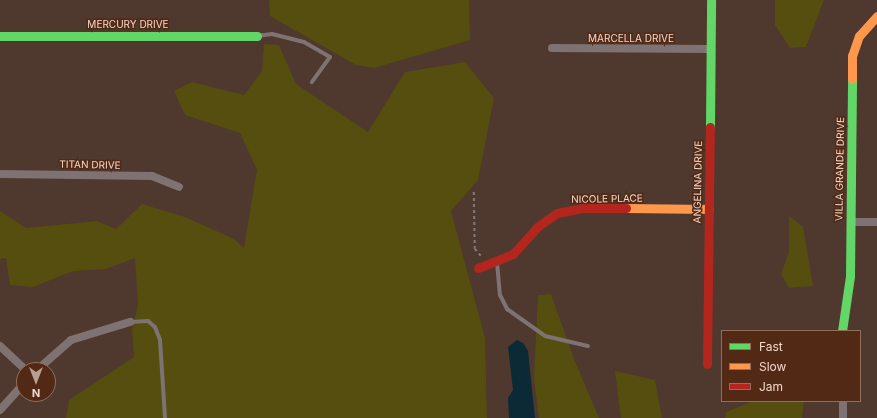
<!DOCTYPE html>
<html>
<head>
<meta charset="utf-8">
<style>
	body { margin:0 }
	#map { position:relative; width:877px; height:418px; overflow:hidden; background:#4f382d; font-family:Inter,sans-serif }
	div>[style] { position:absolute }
	.green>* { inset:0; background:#554e0f }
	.water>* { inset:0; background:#0c2a35 }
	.path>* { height:1.5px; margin-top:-0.75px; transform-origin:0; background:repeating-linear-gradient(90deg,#857978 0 3px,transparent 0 6px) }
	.lane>* { height:4px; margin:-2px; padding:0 2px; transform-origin:2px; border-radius:2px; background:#7e7272 }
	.street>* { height:8px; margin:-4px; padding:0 4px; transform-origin:4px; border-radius:4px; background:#7e7272 }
	.fast>* { height:9px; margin:-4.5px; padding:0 4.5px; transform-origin:4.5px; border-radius:4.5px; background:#63d668 }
	.slow>* { height:9px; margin:-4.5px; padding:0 4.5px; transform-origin:4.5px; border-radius:4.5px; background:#ff974d }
	.jam>* { height:9px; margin:-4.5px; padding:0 4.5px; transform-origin:4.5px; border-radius:4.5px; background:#b3261e }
	span { translate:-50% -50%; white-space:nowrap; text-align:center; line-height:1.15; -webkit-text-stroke:3px #522914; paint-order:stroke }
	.street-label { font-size:10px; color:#f2d7ca }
	.legend { position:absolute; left:721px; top:330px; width:140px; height:72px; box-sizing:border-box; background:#522914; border:1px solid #926f5d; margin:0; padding:5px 7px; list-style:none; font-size:12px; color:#f2d7ca }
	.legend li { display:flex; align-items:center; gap:8px; height:20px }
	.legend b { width:20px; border:1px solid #926f5d }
	.north { position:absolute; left:16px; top:362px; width:40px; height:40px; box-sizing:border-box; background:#522914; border:1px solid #926f5d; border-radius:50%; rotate:180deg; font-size:11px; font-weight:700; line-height:16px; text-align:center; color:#f2d7ca }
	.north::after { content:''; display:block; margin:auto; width:14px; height:18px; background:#b99f93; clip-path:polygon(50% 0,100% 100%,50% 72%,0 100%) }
</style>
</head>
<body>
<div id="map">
	<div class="green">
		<div style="clip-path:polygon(269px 0,469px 0,470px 40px,374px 68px,356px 65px,270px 16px)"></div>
		<div style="clip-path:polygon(775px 0,824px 0,806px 47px,790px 48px,775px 25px)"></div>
		<div style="clip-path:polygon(264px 44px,279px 45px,296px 84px,368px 132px,405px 72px,465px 62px,494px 98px,478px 180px,451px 211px,485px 338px,487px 418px,66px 418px,69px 400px,134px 357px,132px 330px,138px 305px,135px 258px,106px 269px,73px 271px,33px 287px,10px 285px,6px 258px,0 259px,0 211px,26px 228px,97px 221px,116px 229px,142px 204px,185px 217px,234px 239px,244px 248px,257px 170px,240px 133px,185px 115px,174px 91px,192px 82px,244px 95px,262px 71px)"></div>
		<div style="clip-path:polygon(789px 216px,803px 227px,813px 286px,789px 288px,781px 274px,789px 252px)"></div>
		<div style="clip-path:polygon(551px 294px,574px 359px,599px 418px,539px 418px,534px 378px,538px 295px)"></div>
		<div style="clip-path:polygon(615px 371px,655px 380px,662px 418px,621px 418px)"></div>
		<div style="clip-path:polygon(753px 401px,804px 401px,802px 418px,725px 418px,726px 412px)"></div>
	</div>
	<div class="water">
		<div style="clip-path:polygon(517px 340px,523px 343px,528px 351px,535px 418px,509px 418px,508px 398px,513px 390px,508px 347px)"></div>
	</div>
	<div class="path">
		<div style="left:474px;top:192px;width:57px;rotate:89deg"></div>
		<div style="left:475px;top:249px;width:9px;rotate:49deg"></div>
	</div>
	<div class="lane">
		<div style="left:257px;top:36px;width:15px;rotate:-8deg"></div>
		<div style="left:272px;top:34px;width:33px;rotate:14deg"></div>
		<div style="left:304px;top:42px;width:30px;rotate:30deg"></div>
		<div style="left:330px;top:57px;width:31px;rotate:126deg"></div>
		<div style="left:497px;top:262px;width:33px;rotate:85deg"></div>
		<div style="left:500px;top:295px;width:16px;rotate:63deg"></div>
		<div style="left:507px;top:309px;width:47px;rotate:35.4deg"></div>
		<div style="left:545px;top:336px;width:44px;rotate:13.1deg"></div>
		<div style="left:130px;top:322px;width:18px;rotate:-3deg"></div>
		<div style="left:148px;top:321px;width:9px;rotate:41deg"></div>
		<div style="left:155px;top:327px;width:14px;rotate:69deg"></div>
		<div style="left:160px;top:340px;width:78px;rotate:86.3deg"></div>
	</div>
	<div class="street">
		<div style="left:552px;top:48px;width:159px;rotate:0.4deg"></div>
		<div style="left:0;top:174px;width:152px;rotate:0.8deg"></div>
		<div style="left:152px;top:176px;width:29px;rotate:22deg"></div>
		<div style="left:851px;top:222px;width:26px"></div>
		<div style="left:0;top:346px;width:35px;rotate:43deg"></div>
		<div style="left:37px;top:370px;width:45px;rotate:-41.4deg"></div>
		<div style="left:71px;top:340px;width:62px;rotate:-17deg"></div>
		<div style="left:843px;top:401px;width:17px;rotate:90deg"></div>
		<div style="left:0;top:410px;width:36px;rotate:-48deg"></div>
	</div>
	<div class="fast">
		<div style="left:0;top:36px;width:257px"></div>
		<div style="left:710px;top:127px;width:127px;rotate:-89.5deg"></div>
		<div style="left:842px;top:331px;width:56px;rotate:-81.7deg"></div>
		<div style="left:850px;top:276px;width:197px;rotate:-89.4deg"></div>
	</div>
	<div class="slow">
		<div style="left:852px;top:79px;width:23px;rotate:-90deg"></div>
		<div style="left:852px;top:56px;width:21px;rotate:-71deg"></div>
		<div style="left:859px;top:36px;width:27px;rotate:-48deg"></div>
		<div style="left:626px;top:208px;width:83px;rotate:0.7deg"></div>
	</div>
	<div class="jam">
		<div style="left:478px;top:268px;width:38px;rotate:-22deg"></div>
		<div style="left:513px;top:254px;width:36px;rotate:-48deg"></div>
		<div style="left:537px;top:227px;width:24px;rotate:-35deg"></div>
		<div style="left:557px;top:213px;width:25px;rotate:-11deg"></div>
		<div style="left:582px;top:208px;width:44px"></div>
		<div style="left:707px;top:364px;width:237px;rotate:-89.3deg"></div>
	</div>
	<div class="street-label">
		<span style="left:128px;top:25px">MERCURY DRIVE</span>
		<span style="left:631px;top:39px">MARCELLA DRIVE</span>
		<span style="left:90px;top:165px;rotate:1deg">TITAN DRIVE</span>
		<span style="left:840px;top:169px;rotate:-89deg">VILLA GRANDE DRIVE</span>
		<span style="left:698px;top:182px;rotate:-89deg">ANGELINA DRIVE</span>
		<span style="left:607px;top:199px;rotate:-1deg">NICOLE PLACE</span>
	</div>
	<ul class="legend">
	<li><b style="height:5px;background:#63d668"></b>Fast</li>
	<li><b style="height:5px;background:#ff974d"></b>Slow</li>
	<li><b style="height:5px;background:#b3261e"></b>Jam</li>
	</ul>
	<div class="north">N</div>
</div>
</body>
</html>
